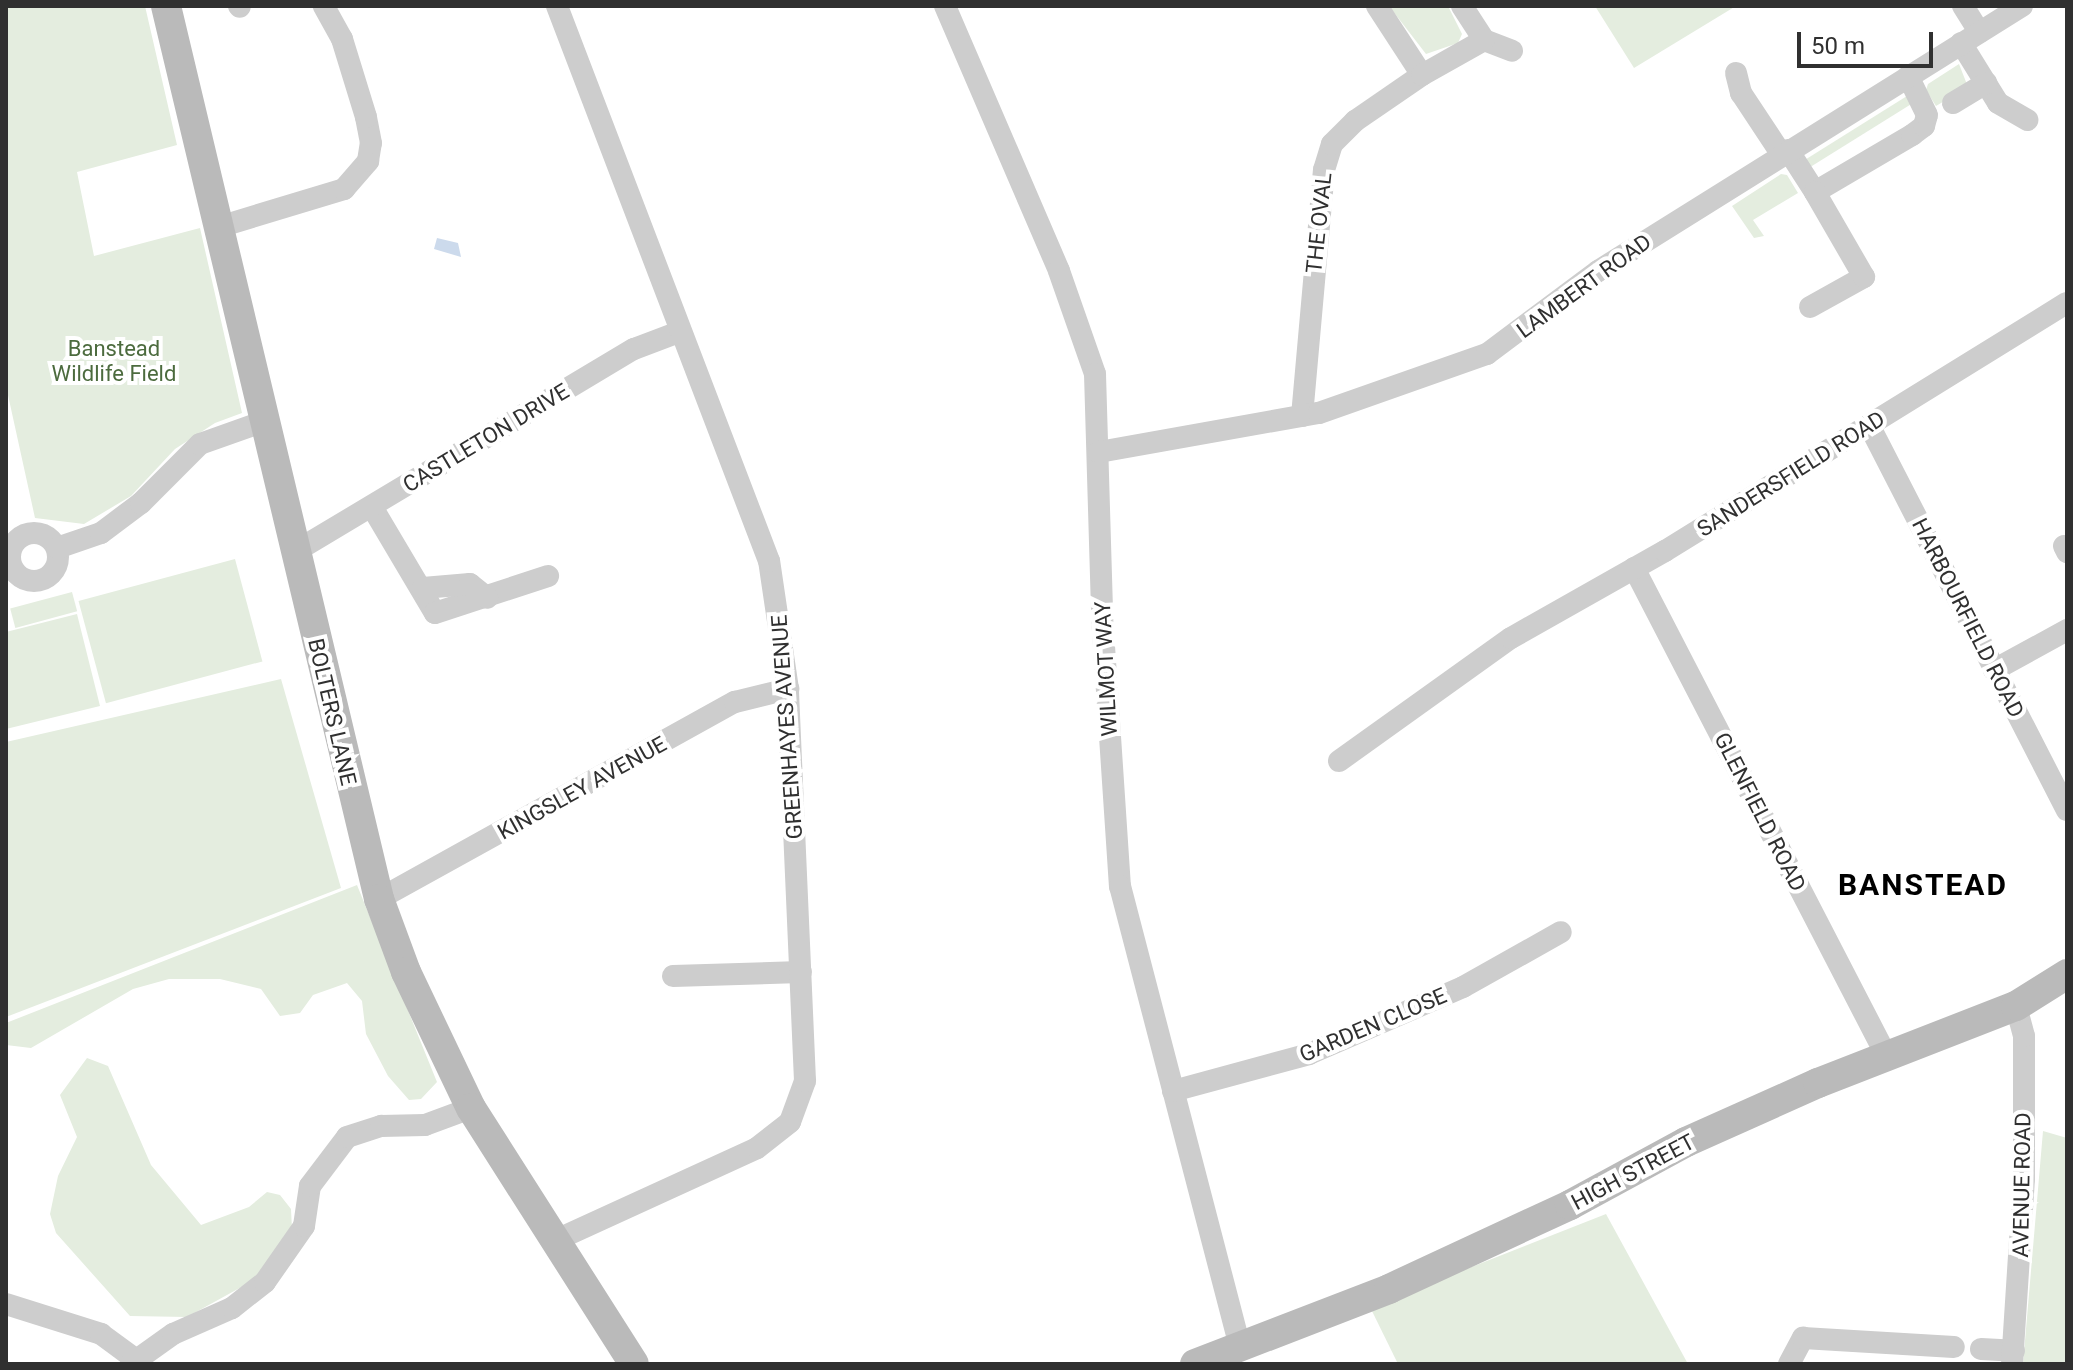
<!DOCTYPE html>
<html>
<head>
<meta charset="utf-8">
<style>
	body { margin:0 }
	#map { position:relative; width:2073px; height:1370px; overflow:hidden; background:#fff; font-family:Roboto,sans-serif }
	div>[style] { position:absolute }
	.green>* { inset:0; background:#e4eddf; transform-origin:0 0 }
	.water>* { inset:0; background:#ccdaec }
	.street>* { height:22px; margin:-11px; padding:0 11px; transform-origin:11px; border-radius:11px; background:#cdcdcd }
	.street>.ring { margin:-11px; padding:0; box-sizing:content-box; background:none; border:22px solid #cdcdcd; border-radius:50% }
	.secondary>* { height:30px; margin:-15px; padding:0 15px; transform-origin:15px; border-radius:15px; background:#bababa }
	span { translate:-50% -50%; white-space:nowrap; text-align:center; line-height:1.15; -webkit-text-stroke:8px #fff; paint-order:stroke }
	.street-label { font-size:22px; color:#303030 }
	.park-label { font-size:22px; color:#4c6b3e }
	.district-label { font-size:30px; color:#000; font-weight:700; letter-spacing:2px }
	.frame { position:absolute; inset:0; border:8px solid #303030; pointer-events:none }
	.scale { position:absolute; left:1797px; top:32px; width:136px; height:36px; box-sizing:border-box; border:4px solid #303030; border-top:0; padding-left:10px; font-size:24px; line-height:28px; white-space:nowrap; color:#303030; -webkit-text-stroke:6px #fff; paint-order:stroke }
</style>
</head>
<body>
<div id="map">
	<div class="green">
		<div style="clip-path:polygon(6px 6px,145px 6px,177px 145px,77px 172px,94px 256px,200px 228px,242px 413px,215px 423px,175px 449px,131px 496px,84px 524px,35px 518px,6px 386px)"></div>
		<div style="clip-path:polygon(1389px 6px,1448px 6px,1462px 34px,1458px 43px,1426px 54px)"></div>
		<div style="clip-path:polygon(1595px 6px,1736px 6px,1634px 68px)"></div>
		<div style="clip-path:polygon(1959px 64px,1968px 87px,1936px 106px,1926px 90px,1928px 84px)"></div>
		<div style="left:1907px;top:96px;width:9px;height:122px;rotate:58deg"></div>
		<div style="clip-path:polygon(1781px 174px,1787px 175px,1798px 193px,1753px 220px,1764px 236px,1754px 238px,1732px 206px)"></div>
		<div style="left:235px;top:559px;width:106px;height:162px;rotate:75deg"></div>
		<div style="left:72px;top:592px;width:20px;height:64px;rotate:75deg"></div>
		<div style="clip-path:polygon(77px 614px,100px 706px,6px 729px,6px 632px)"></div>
		<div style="clip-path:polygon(281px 679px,341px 888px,6px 1017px,6px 742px)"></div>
		<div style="clip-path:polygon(357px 885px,437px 1082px,421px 1099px,409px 1100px,388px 1076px,366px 1034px,362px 1001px,347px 983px,313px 995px,300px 1013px,280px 1016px,261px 989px,220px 979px,169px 979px,133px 989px,31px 1048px,6px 1045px,6px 1023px)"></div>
		<div style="clip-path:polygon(87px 1058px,108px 1066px,151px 1165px,201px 1225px,249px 1207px,267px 1192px,280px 1195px,291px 1209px,292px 1229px,256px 1279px,187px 1317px,130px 1316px,56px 1233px,50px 1214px,58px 1176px,77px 1137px,60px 1095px)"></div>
		<div style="clip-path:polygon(2043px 1131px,2067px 1138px,2067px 1364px,2023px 1364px)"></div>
		<div style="clip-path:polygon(1606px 1214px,1688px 1364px,1398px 1364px,1370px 1307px)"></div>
	</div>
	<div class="water">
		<div style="clip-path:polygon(437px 238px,458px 243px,461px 257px,434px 249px)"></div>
	</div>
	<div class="street">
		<div style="left:239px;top:6px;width:1px;rotate:45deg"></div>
		<div style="left:945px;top:6px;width:288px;rotate:66.7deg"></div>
		<div style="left:1059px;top:271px;width:109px;rotate:70.7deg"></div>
		<div style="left:1095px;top:374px;width:242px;rotate:88.3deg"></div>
		<div style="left:1102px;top:616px;width:271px;rotate:86.2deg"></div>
		<div style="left:1120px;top:886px;width:475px;rotate:75.4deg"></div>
		<div style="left:1377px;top:6px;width:82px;rotate:56.9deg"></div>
		<div style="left:1462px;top:6px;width:40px;rotate:57.1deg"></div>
		<div style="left:1484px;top:40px;width:30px;rotate:21deg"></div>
		<div style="left:1963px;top:6px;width:31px;rotate:58deg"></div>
		<div style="left:1961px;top:43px;width:70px;rotate:58.3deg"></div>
		<div style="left:1998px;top:103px;width:34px;rotate:30deg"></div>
		<div style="left:1736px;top:73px;width:21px;rotate:76deg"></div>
		<div style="left:1741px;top:93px;width:74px;rotate:56.5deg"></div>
		<div style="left:1953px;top:103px;width:39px;rotate:-31deg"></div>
		<div style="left:1788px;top:150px;width:50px;rotate:57.3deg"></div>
		<div style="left:1815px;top:192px;width:113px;rotate:-30.4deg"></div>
		<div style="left:1912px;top:135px;width:15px;rotate:-37deg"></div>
		<div style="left:1924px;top:126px;width:11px;rotate:-75deg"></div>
		<div style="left:1927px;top:115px;width:43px;rotate:-116deg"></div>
		<div style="left:219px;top:227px;width:131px;rotate:-16.9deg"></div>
		<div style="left:344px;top:189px;width:37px;rotate:-49deg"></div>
		<div style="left:368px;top:161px;width:18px;rotate:-81deg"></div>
		<div style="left:371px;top:143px;width:26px;rotate:-101deg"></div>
		<div style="left:366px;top:117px;width:82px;rotate:-107.1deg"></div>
		<div style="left:342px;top:39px;width:38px;rotate:-119deg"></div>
		<div style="left:1810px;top:307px;width:62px;rotate:-29.1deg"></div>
		<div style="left:1864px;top:277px;width:98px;rotate:-120deg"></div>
		<div style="left:1302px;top:416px;width:247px;rotate:-84.9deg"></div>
		<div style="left:1324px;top:170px;width:27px;rotate:-73deg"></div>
		<div style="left:1332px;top:144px;width:33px;rotate:-45deg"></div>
		<div style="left:1355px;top:121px;width:81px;rotate:-34.5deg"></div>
		<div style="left:1422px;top:75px;width:71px;rotate:-29.4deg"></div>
		<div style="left:1869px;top:425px;width:433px;rotate:62.8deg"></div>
		<div style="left:1099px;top:452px;width:223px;rotate:-10.1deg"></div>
		<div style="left:1319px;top:413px;width:178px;rotate:-19.4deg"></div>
		<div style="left:1487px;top:354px;width:139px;rotate:-36.8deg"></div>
		<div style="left:1598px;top:271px;width:500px;rotate:-32.01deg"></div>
		<div style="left:372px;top:507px;width:123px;rotate:59.3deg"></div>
		<div style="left:435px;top:613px;width:119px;rotate:-18.1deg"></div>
		<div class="ring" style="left:10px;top:533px;width:26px;height:26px"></div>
		<div style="left:2064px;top:546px;width:7px;rotate:63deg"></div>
		<div style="left:57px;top:548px;width:46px;rotate:-18.8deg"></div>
		<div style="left:101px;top:533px;width:50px;rotate:-36.9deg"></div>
		<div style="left:141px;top:503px;width:83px;rotate:-45deg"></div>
		<div style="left:200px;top:444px;width:69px;rotate:-19.5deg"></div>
		<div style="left:296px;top:551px;width:394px;rotate:-30.9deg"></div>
		<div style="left:634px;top:349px;width:48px;rotate:-20.7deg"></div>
		<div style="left:1634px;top:568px;width:548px;rotate:62.64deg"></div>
		<div style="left:423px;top:588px;width:47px;rotate:-4.9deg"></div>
		<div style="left:470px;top:584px;width:22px;rotate:39deg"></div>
		<div style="left:1994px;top:670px;width:83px;rotate:-28.7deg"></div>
		<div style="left:1339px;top:761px;width:211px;rotate:-35.6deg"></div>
		<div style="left:1511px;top:638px;width:177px;rotate:-29.5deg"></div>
		<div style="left:1665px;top:551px;width:472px;rotate:-31.7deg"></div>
		<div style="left:379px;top:899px;width:407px;rotate:-29deg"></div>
		<div style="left:735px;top:702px;width:55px;rotate:-13.8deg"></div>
		<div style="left:673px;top:976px;width:128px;rotate:-1.8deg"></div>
		<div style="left:1173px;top:1091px;width:141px;rotate:-15.2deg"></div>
		<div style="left:1309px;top:1054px;width:168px;rotate:-23.5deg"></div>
		<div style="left:1463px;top:987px;width:112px;rotate:-29.3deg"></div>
		<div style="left:554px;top:1241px;width:223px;rotate:-24.6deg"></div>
		<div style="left:757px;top:1148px;width:42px;rotate:-38.2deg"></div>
		<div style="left:790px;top:1122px;width:44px;rotate:-69.9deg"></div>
		<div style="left:805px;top:1081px;width:392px;rotate:-92.5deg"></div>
		<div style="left:788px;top:689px;width:129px;rotate:-98.4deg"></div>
		<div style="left:769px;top:561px;width:594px;rotate:-110.91deg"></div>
		<div style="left:6px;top:1304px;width:100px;rotate:17.5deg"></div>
		<div style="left:101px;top:1334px;width:42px;rotate:36.3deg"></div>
		<div style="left:1981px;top:1349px;width:33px;rotate:3deg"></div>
		<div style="left:131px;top:1364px;width:52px;rotate:-35.5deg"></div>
		<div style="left:173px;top:1334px;width:64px;rotate:-23.8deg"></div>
		<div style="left:232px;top:1308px;width:42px;rotate:-38.2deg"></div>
		<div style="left:265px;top:1282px;width:68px;rotate:-55.1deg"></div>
		<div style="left:304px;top:1226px;width:40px;rotate:-81.5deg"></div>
		<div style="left:310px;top:1186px;width:61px;rotate:-52.9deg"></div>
		<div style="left:347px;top:1137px;width:36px;rotate:-18deg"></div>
		<div style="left:381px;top:1126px;width:44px;rotate:-1.3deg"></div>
		<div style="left:425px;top:1125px;width:49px;rotate:-20.3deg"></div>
		<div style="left:1789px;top:1364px;width:30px;rotate:-62deg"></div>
		<div style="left:1803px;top:1338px;width:151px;rotate:3.4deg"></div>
		<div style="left:2012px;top:1364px;width:185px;rotate:-86.3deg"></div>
		<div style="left:2024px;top:1179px;width:143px;rotate:-90deg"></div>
		<div style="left:2024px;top:1036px;width:31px;rotate:-105deg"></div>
	</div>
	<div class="secondary">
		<div style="left:166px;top:6px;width:918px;rotate:76.58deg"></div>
		<div style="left:379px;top:899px;width:78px;rotate:69.7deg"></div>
		<div style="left:406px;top:972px;width:151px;rotate:64.5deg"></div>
		<div style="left:471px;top:1108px;width:303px;rotate:57.5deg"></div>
		<div style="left:1195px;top:1364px;width:208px;rotate:-21.1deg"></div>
		<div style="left:1389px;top:1289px;width:200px;rotate:-24.9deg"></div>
		<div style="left:1570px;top:1205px;width:132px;rotate:-28.5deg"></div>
		<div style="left:1686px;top:1142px;width:145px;rotate:-24.1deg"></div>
		<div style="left:1818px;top:1083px;width:212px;rotate:-21.3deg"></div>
		<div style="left:2016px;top:1006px;width:60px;rotate:-32.1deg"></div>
	</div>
	<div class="street-label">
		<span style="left:1319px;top:223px;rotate:-84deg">THE OVAL</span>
		<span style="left:1584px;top:286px;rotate:-36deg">LAMBERT ROAD</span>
		<span style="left:486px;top:438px;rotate:-31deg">CASTLETON DRIVE</span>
		<span style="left:1791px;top:474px;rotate:-32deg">SANDERSFIELD ROAD</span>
		<span style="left:1968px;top:618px;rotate:63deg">HARBOURFIELD ROAD</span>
		<span style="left:1106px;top:669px;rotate:-93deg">WILMOT WAY</span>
		<span style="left:332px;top:712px;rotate:77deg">BOLTERS LANE</span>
		<span style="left:787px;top:727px;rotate:-94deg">GREENHAYES AVENUE</span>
		<span style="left:582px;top:788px;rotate:-29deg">KINGSLEY AVENUE</span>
		<span style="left:1760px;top:812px;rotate:63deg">GLENFIELD ROAD</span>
		<span style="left:1373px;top:1025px;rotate:-23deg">GARDEN CLOSE</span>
		<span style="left:1633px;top:1172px;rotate:-28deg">HIGH STREET</span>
		<span style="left:2022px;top:1185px;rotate:-89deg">AVENUE ROAD</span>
	</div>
	<div class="park-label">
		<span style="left:114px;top:361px">Banstead<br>Wildlife Field</span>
	</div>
	<div class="district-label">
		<span style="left:1923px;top:885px">BANSTEAD</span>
	</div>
	<div class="frame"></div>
	<div class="scale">50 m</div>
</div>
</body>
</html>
